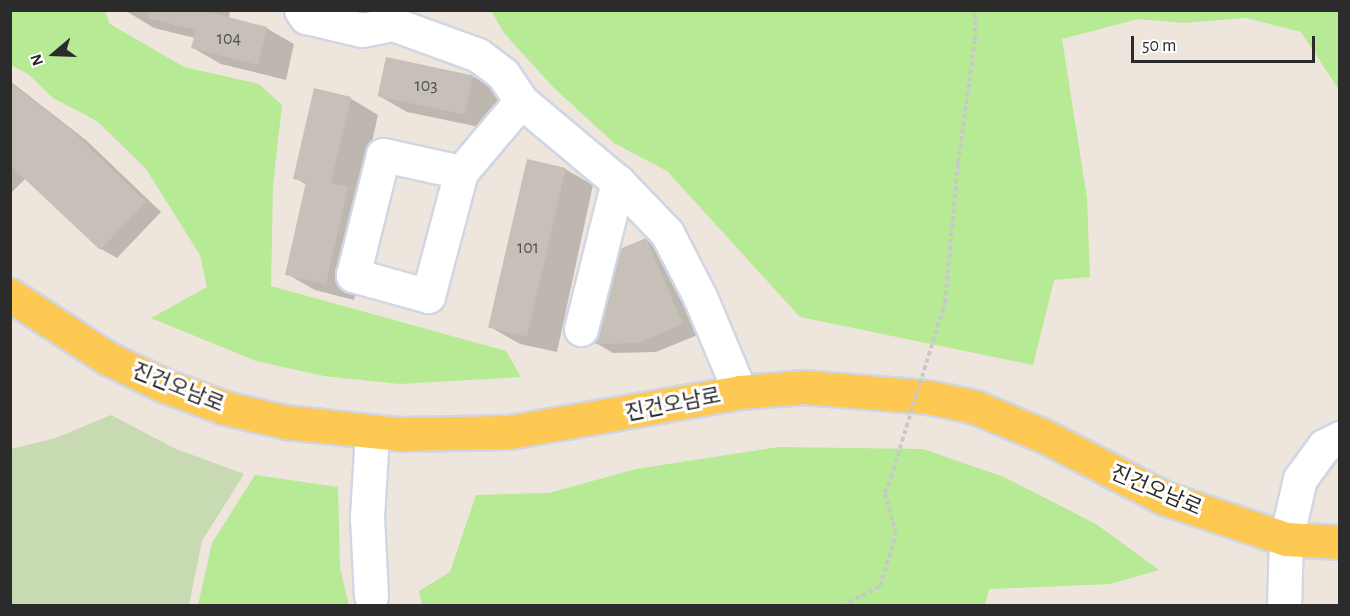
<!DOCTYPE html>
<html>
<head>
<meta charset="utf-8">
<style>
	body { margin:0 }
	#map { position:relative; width:1350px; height:616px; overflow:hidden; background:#eee5dc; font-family:"Alegreya Sans","Noto Sans KR",sans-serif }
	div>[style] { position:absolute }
	.green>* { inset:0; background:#b7ea94 }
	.cemetery>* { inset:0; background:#c8dab2 }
	.shadow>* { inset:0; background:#0003 }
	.building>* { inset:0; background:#c6c0b8; transform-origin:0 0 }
	.path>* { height:4px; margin-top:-2px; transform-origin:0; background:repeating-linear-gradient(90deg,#c8c8c8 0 4.5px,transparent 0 7.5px) }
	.roads { filter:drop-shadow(2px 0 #d1d6e5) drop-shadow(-2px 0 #d1d6e5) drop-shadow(0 2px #d1d6e5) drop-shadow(0 -2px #d1d6e5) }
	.minor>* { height:33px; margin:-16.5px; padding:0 16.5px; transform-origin:16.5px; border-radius:16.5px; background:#fff }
	.major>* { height:33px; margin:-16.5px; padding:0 16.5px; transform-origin:16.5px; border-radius:16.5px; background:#fdc952 }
	.path-bridge>* { height:4px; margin-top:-2px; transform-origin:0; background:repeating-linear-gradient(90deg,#c8c8c8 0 4.5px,transparent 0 7.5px) }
	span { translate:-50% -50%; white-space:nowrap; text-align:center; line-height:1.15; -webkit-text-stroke:6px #fff; paint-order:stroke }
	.number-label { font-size:18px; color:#52504e }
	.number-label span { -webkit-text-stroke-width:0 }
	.street-label { font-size:21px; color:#2b2b2b }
	.frame { position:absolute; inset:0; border:12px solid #2b2b2b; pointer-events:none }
	.north { position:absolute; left:24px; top:24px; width:60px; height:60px; -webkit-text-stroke:4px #fff; paint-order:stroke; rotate:251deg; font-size:16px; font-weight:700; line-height:24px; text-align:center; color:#2b2b2b }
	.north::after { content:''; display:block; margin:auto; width:21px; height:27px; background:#2b2b2b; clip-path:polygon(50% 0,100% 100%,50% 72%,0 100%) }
	.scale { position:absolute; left:1131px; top:36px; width:184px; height:27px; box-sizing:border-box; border:3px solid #2b2b2b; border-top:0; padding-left:8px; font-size:18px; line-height:21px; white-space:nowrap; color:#2b2b2b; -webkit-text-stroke:4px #fff; paint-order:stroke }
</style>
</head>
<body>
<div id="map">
	<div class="green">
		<div style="clip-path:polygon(10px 11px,105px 11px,110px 24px,184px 67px,259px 84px,282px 105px,273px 185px,271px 286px,506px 351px,521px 377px,399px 384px,324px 376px,256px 361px,151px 318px,207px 287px,200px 255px,146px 169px,97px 121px,53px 98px,28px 74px,11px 65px)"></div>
		<div style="clip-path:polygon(491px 11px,1339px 11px,1339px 90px,1301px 32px,1246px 18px,1184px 23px,1138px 19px,1062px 39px,1087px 198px,1090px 277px,1054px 280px,1033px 365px,800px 317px,667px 171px,614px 143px,553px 87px,504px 33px)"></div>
		<div style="clip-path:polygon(779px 447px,923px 449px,1004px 477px,1096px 524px,1159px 570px,1110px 584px,989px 589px,985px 605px,422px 605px,419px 591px,450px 572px,476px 495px,549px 493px,636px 469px)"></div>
		<div style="clip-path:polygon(255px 475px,338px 487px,340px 568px,349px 605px,198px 605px,212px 543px)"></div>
	</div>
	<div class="cemetery">
		<div style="clip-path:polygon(111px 415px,176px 449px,244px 474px,202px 541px,189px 605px,11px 605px,11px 449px,56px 438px)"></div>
	</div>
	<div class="shadow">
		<div style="clip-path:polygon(230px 10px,229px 19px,266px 28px,294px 44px,286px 80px,221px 64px,193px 48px,195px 38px,154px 28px,126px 11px)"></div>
		<div style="clip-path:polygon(387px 58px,474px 77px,502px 93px,494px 130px,407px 112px,379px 96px)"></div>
		<div style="clip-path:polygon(10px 81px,87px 141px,161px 212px,117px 258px,101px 249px,26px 178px,10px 194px)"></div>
		<div style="clip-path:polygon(350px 98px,378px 115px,360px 196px,375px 204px,354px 300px,315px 290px,287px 274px,307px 185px,295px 178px)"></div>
		<div style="clip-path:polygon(565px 169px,593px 185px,557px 352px,520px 344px,492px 328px)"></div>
		<div style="clip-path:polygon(646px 240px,664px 250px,700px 334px,656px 352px,613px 353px,596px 343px)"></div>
	</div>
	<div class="building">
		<div style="clip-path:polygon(149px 10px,201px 10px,267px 27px,258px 65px,191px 48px,196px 30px,148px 18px)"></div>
		<div style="left:386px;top:57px;width:89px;height:40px;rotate:12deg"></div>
		<div style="clip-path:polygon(10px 83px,71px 130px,146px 202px,100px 250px,10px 165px)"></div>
		<div style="clip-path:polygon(314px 88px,351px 97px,331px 183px,348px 187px,326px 284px,285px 275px,306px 182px,293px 179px)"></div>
		<div style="left:527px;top:159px;width:40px;height:173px;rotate:13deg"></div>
		<div style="clip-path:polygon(646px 238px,683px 324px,638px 343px,594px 344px,620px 249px)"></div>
	</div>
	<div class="path">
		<div style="left:945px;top:303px;width:141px;rotate:-84.7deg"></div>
		<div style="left:958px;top:163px;width:124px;rotate:-82.1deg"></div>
		<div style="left:975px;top:40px;width:30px;rotate:-90deg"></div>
		<div style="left:842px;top:606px;width:43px;rotate:-27.8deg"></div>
		<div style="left:880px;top:586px;width:54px;rotate:-72.9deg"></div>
		<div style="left:896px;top:534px;width:42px;rotate:-105deg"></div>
		<div style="left:885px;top:493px;width:17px;rotate:-69deg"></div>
	</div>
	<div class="roads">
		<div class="minor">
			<div style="left:301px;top:10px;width:9px;rotate:54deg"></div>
			<div style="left:306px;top:17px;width:57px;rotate:13.1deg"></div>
			<div style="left:362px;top:30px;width:32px;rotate:-11deg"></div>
			<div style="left:393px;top:24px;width:90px;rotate:20deg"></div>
			<div style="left:478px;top:55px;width:31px;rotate:37deg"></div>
			<div style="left:503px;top:74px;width:32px;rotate:56deg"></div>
			<div style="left:521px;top:101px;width:126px;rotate:39.9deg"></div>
			<div style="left:618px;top:182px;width:71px;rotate:46.1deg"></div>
			<div style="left:667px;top:233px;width:72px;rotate:62.7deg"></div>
			<div style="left:700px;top:297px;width:103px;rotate:67.2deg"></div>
			<div style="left:461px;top:172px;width:80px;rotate:-167.7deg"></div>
			<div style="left:383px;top:155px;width:124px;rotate:104deg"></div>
			<div style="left:353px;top:275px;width:78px;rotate:15.6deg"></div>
			<div style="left:428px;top:296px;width:128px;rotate:-75.1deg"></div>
			<div style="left:461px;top:172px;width:93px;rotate:-49.8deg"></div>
			<div style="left:581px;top:329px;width:152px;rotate:-75.9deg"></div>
			<div style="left:371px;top:596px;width:79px;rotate:-92.9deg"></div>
			<div style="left:367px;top:517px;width:85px;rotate:-86.6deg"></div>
			<div style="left:1284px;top:606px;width:67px;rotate:-88.3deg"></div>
			<div style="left:1286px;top:539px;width:62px;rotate:-76.9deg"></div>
			<div style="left:1300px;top:479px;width:41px;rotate:-54deg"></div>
			<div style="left:1324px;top:446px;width:18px;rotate:-27deg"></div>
		</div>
		<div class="major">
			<div style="left:10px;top:295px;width:116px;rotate:33deg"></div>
			<div style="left:107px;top:358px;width:64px;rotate:25.8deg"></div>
			<div style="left:165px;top:386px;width:64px;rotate:20.1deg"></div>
			<div style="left:225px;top:408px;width:62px;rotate:13.1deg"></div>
			<div style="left:285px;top:422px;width:116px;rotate:6deg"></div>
			<div style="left:400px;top:434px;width:109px;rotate:-1.1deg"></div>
			<div style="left:509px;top:432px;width:234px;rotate:-9.8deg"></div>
			<div style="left:740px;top:392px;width:64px;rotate:-4.5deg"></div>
			<div style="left:804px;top:387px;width:124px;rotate:4.6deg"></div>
			<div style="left:928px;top:397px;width:48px;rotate:12deg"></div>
			<div style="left:975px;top:407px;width:75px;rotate:22.8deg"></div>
			<div style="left:1044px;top:436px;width:135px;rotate:27.3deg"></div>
			<div style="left:1164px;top:498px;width:129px;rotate:18.6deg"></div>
			<div style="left:1286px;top:539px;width:54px;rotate:3.2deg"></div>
		</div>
	</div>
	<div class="path-bridge">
		<div style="left:891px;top:477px;width:182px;rotate:-72.8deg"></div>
	</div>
	<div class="number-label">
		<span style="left:229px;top:39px">104</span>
		<span style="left:426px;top:86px">103</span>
		<span style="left:528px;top:248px">101</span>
	</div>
	<div class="street-label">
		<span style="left:178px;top:388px;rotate:22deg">진건오남로</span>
		<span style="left:673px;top:405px;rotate:-11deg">진건오남로</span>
		<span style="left:1156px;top:491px;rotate:23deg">진건오남로</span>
	</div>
	<div class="frame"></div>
	<div class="north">N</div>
	<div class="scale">50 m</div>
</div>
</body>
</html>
